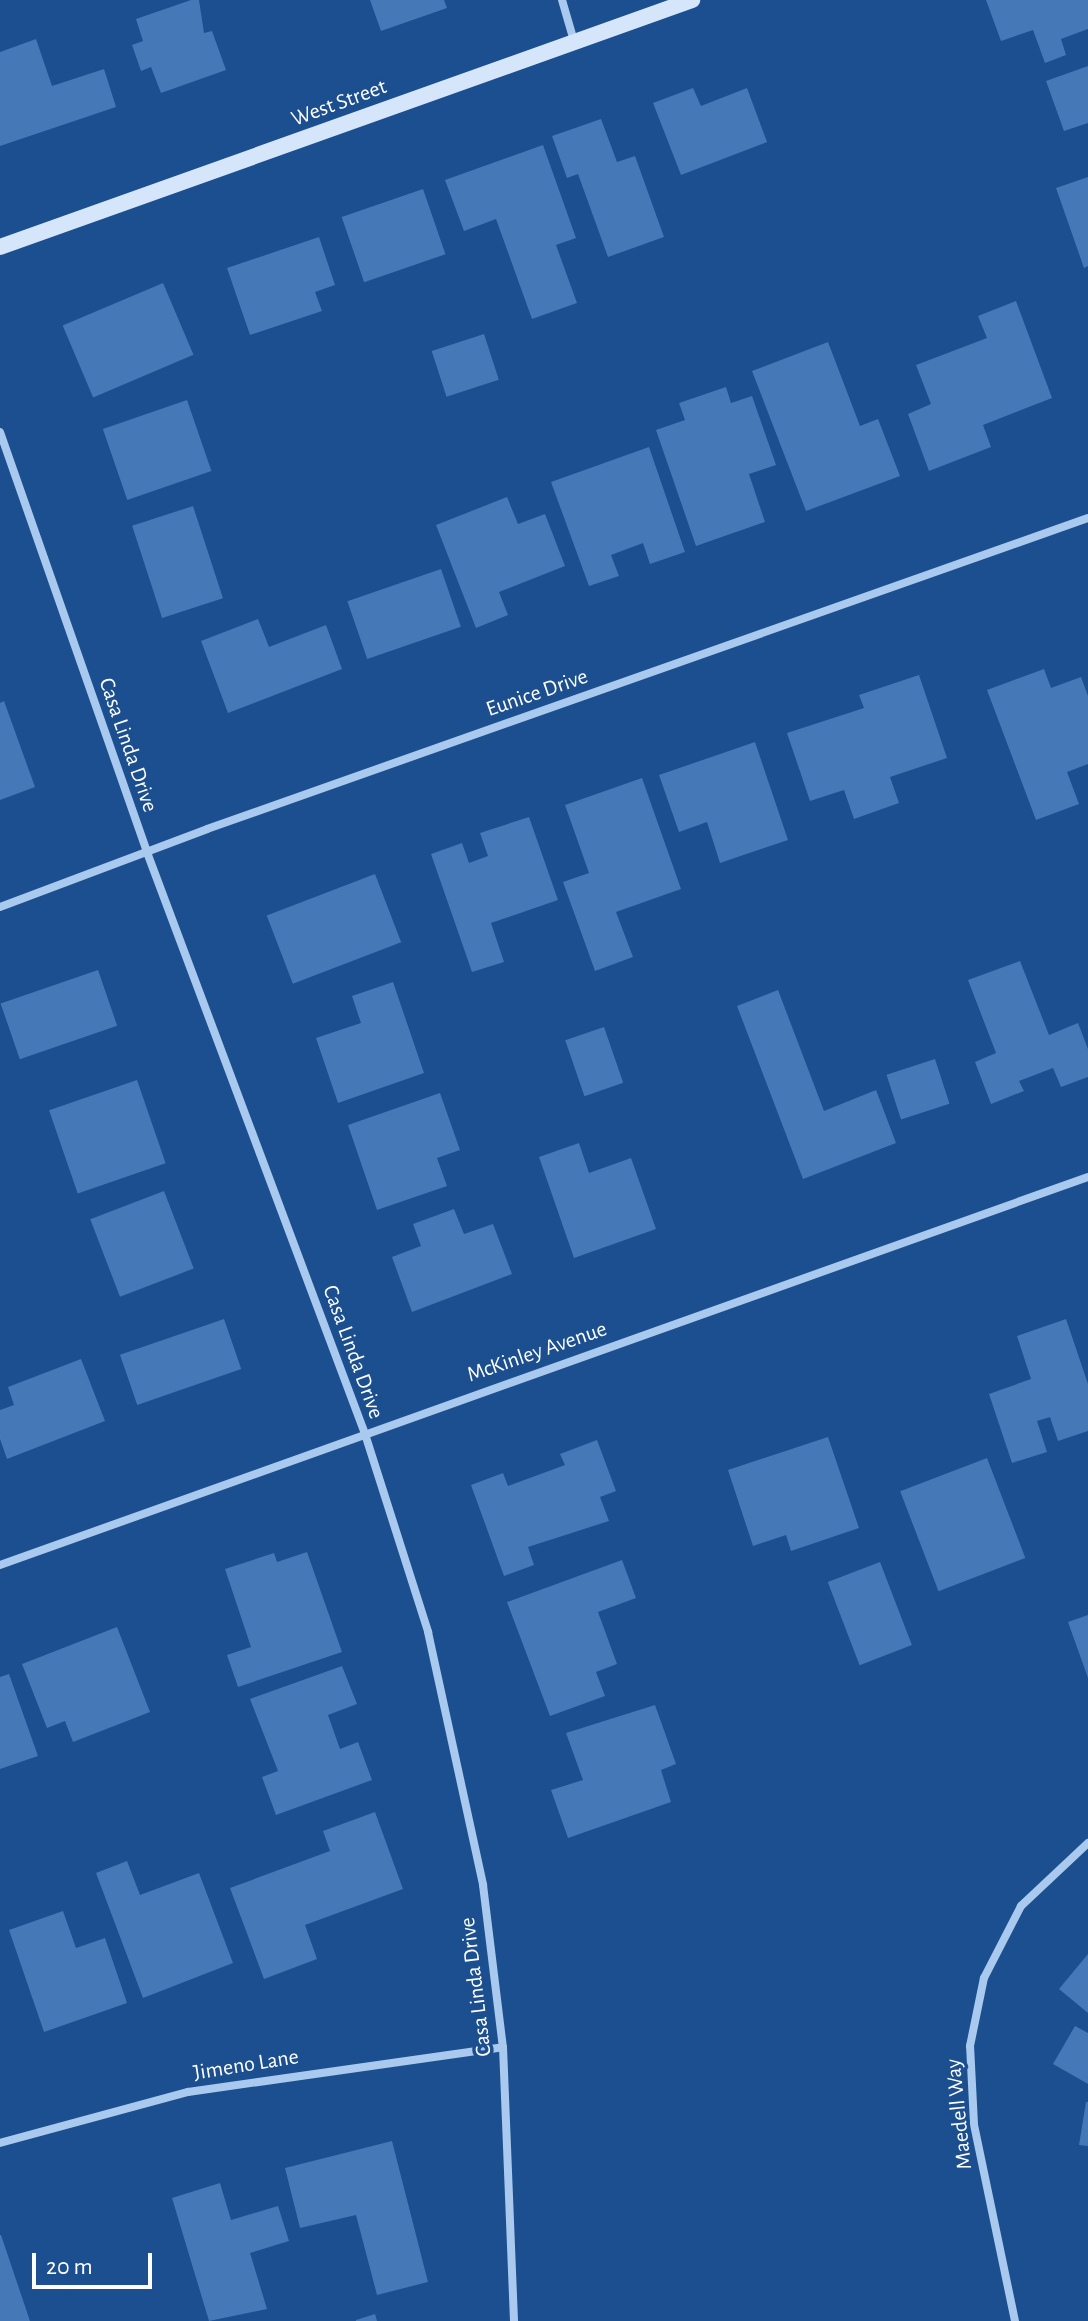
<!DOCTYPE html>
<html>
<head>
<meta charset="utf-8">
<style>
	body { margin:0 }
	#map { position:relative; width:1088px; height:2321px; overflow:hidden; background:#1b4f8f; font-family:"Alegreya Sans",sans-serif }
	div>[style] { position:absolute }
	.building>* { inset:0; background:#4478b7; transform-origin:0 0 }
	.minor>* { height:8px; margin:-4px; padding:0 4px; transform-origin:4px; border-radius:4px; background:#a9c9ee }
	.secondary>* { height:16px; margin:-8px; padding:0 8px; transform-origin:8px; border-radius:8px; background:#d6e6fa }
	span { translate:-50% -50%; white-space:nowrap; text-align:center; line-height:1.15; -webkit-text-stroke:7px #1b4f8f; paint-order:stroke }
	.street-label { font-size:22px; color:#fff }
	.scale { position:absolute; left:32px; top:2253px; width:120px; height:36px; box-sizing:border-box; border:4px solid #fff; border-top:0; padding-left:10px; font-size:24px; line-height:28px; white-space:nowrap; color:#fff; -webkit-text-stroke:6px #1b4f8f; paint-order:stroke }
</style>
</head>
<body>
<div id="map">
	<div class="building">
		<div style="clip-path:polygon(191px 0,199px 0,204px 33px,212px 31px,226px 70px,161px 93px,151px 67px,141px 71px,132px 45px,143px 41px,136px 19px)"></div>
		<div style="clip-path:polygon(370px 0,444px 0,447px 8px,381px 31px)"></div>
		<div style="clip-path:polygon(986px 0,1088px 0,1088px 29px,1061px 39px,1066px 55px,1045px 63px,1033px 30px,1001px 41px)"></div>
		<div style="clip-path:polygon(36px 39px,52px 86px,104px 69px,116px 107px,0 146px,0 52px)"></div>
		<div style="clip-path:polygon(1088px 66px,1088px 123px,1064px 131px,1046px 81px)"></div>
		<div style="clip-path:polygon(693px 88px,701px 106px,747px 88px,767px 142px,681px 175px,653px 103px)"></div>
		<div style="clip-path:polygon(601px 119px,617px 162px,635px 156px,664px 237px,608px 257px,578px 174px,567px 178px,552px 136px)"></div>
		<div style="clip-path:polygon(543px 145px,576px 238px,556px 245px,577px 303px,532px 319px,496px 219px,464px 231px,445px 180px)"></div>
		<div style="clip-path:polygon(1088px 177px,1088px 266px,1084px 268px,1056px 188px)"></div>
		<div style="left:423px;top:189px;width:69px;height:86px;rotate:71deg"></div>
		<div style="clip-path:polygon(319px 237px,335px 285px,315px 292px,322px 311px,250px 335px,227px 268px)"></div>
		<div style="left:163px;top:283px;width:78px;height:109px;rotate:67deg"></div>
		<div style="clip-path:polygon(1016px 301px,1052px 398px,983px 425px,991px 447px,929px 471px,908px 414px,931px 404px,916px 365px,987px 338px,978px 316px)"></div>
		<div style="left:484px;top:334px;width:48px;height:55px;rotate:72deg"></div>
		<div style="clip-path:polygon(828px 342px,860px 426px,878px 419px,900px 476px,806px 511px,752px 371px)"></div>
		<div style="clip-path:polygon(726px 387px,731px 403px,752px 396px,776px 465px,749px 474px,765px 522px,696px 546px,656px 430px,685px 420px,679px 403px)"></div>
		<div style="left:187px;top:400px;width:75px;height:89px;rotate:71deg"></div>
		<div style="clip-path:polygon(649px 447px,685px 552px,650px 564px,643px 543px,611px 555px,619px 576px,589px 586px,551px 482px)"></div>
		<div style="clip-path:polygon(507px 497px,518px 524px,545px 514px,565px 566px,499px 592px,508px 615px,476px 628px,436px 525px)"></div>
		<div style="left:193px;top:506px;width:97px;height:64px;rotate:72deg"></div>
		<div style="left:441px;top:569px;width:61px;height:99px;rotate:71deg"></div>
		<div style="clip-path:polygon(258px 619px,269px 647px,326px 625px,342px 669px,228px 713px,201px 641px)"></div>
		<div style="clip-path:polygon(1044px 669px,1051px 688px,1081px 677px,1088px 696px,1088px 764px,1067px 772px,1079px 804px,1036px 820px,987px 690px)"></div>
		<div style="clip-path:polygon(919px 675px,947px 758px,890px 777px,899px 803px,854px 819px,844px 790px,810px 801px,787px 733px,864px 708px,859px 695px)"></div>
		<div style="clip-path:polygon(4px 701px,35px 787px,0 800px,0 703px)"></div>
		<div style="clip-path:polygon(755px 742px,788px 840px,720px 863px,707px 822px,679px 832px,659px 775px)"></div>
		<div style="clip-path:polygon(642px 778px,681px 889px,616px 912px,633px 957px,595px 971px,563px 882px,589px 873px,565px 805px)"></div>
		<div style="clip-path:polygon(529px 817px,558px 900px,491px 923px,504px 962px,472px 972px,431px 854px,462px 843px,469px 863px,488px 856px,480px 833px)"></div>
		<div style="left:375px;top:874px;width:73px;height:116px;rotate:69deg"></div>
		<div style="clip-path:polygon(1020px 961px,1049px 1035px,1078px 1023px,1088px 1049px,1088px 1077px,1061px 1087px,1053px 1068px,1019px 1081px,1024px 1091px,991px 1104px,975px 1062px,996px 1053px,968px 980px)"></div>
		<div style="left:98px;top:970px;width:59px;height:103px;rotate:71deg"></div>
		<div style="clip-path:polygon(393px 982px,424px 1073px,338px 1103px,316px 1038px,361px 1023px,352px 996px)"></div>
		<div style="clip-path:polygon(778px 990px,824px 1111px,876px 1090px,896px 1143px,803px 1179px,737px 1006px)"></div>
		<div style="left:604px;top:1027px;width:59px;height:41px;rotate:71deg"></div>
		<div style="left:935px;top:1059px;width:47px;height:51px;rotate:72deg"></div>
		<div style="left:137px;top:1080px;width:88px;height:93px;rotate:71deg"></div>
		<div style="clip-path:polygon(440px 1093px,460px 1150px,437px 1158px,447px 1186px,377px 1210px,348px 1125px)"></div>
		<div style="clip-path:polygon(579px 1143px,589px 1173px,631px 1158px,656px 1229px,574px 1258px,539px 1157px)"></div>
		<div style="left:164px;top:1191px;width:83px;height:79px;rotate:69deg"></div>
		<div style="clip-path:polygon(454px 1209px,464px 1234px,493px 1224px,512px 1274px,412px 1312px,392px 1257px,421px 1246px,413px 1224px)"></div>
		<div style="left:224px;top:1319px;width:53px;height:110px;rotate:71deg"></div>
		<div style="clip-path:polygon(1066px 1319px,1088px 1384px,1088px 1431px,1058px 1441px,1050px 1417px,1037px 1421px,1047px 1452px,1012px 1463px,989px 1394px,1031px 1379px,1017px 1336px)"></div>
		<div style="clip-path:polygon(81px 1359px,105px 1421px,7px 1459px,0 1439px,0 1410px,14px 1405px,8px 1387px)"></div>
		<div style="clip-path:polygon(828px 1437px,859px 1528px,791px 1551px,786px 1535px,753px 1546px,728px 1470px)"></div>
		<div style="clip-path:polygon(597px 1440px,616px 1491px,600px 1497px,609px 1521px,528px 1547px,534px 1565px,504px 1576px,471px 1485px,503px 1473px,508px 1486px,565px 1465px,560px 1454px)"></div>
		<div style="left:987px;top:1458px;width:107px;height:93px;rotate:69deg"></div>
		<div style="clip-path:polygon(307px 1552px,342px 1652px,238px 1687px,227px 1655px,251px 1647px,225px 1569px,274px 1553px,277px 1562px)"></div>
		<div style="clip-path:polygon(622px 1560px,636px 1598px,598px 1612px,617px 1664px,596px 1672px,605px 1696px,550px 1716px,507px 1602px)"></div>
		<div style="left:880px;top:1562px;width:89px;height:56px;rotate:69deg"></div>
		<div style="clip-path:polygon(1088px 1615px,1088px 1678px,1068px 1622px)"></div>
		<div style="clip-path:polygon(117px 1627px,150px 1712px,73px 1742px,65px 1721px,47px 1728px,22px 1664px)"></div>
		<div style="clip-path:polygon(342px 1666px,357px 1704px,328px 1715px,340px 1749px,358px 1742px,372px 1780px,276px 1815px,262px 1777px,278px 1771px,250px 1699px)"></div>
		<div style="clip-path:polygon(9px 1674px,38px 1756px,0 1769px,0 1677px)"></div>
		<div style="clip-path:polygon(655px 1705px,676px 1764px,661px 1770px,671px 1802px,568px 1838px,551px 1790px,583px 1780px,566px 1733px)"></div>
		<div style="clip-path:polygon(375px 1812px,403px 1889px,305px 1925px,317px 1959px,264px 1979px,230px 1888px,330px 1851px,323px 1831px)"></div>
		<div style="clip-path:polygon(127px 1861px,140px 1895px,199px 1873px,233px 1963px,143px 1998px,96px 1873px)"></div>
		<div style="clip-path:polygon(63px 1911px,76px 1948px,105px 1938px,127px 2003px,44px 2032px,9px 1930px)"></div>
		<div style="clip-path:polygon(1088px 1954px,1088px 2013px,1059px 1989px)"></div>
		<div style="clip-path:polygon(1075px 2026px,1088px 2033px,1088px 2084px,1053px 2064px)"></div>
		<div style="clip-path:polygon(1086px 2102px,1088px 2102px,1088px 2146px,1079px 2145px)"></div>
		<div style="clip-path:polygon(392px 2141px,428px 2282px,377px 2295px,356px 2215px,300px 2228px,285px 2168px)"></div>
		<div style="clip-path:polygon(220px 2183px,231px 2220px,278px 2206px,289px 2241px,250px 2253px,267px 2309px,209px 2321px,172px 2198px)"></div>
		<div style="clip-path:polygon(0 2235px,1px 2235px,30px 2321px,0 2321px)"></div>
		<div style="clip-path:polygon(375px 2314px,377px 2321px,356px 2321px,356px 2320px)"></div>
	</div>
	<div class="minor">
		<div style="left:562px;top:0;width:43px;rotate:73.7deg"></div>
		<div style="left:0;top:432px;width:448px;rotate:70.7deg"></div>
		<div style="left:148px;top:855px;width:618px;rotate:69.45deg"></div>
		<div style="left:365px;top:1434px;width:208px;rotate:72.3deg"></div>
		<div style="left:428px;top:1632px;width:259px;rotate:77.7deg"></div>
		<div style="left:483px;top:1885px;width:163px;rotate:83deg"></div>
		<div style="left:503px;top:2047px;width:274px;rotate:87.7deg"></div>
		<div style="left:0;top:907px;width:221px;rotate:-20.6deg"></div>
		<div style="left:207px;top:829px;width:934px;rotate:-19.44deg"></div>
		<div style="left:0;top:1565px;width:1155px;rotate:-19.63deg"></div>
		<div style="left:0;top:2143px;width:195px;rotate:-15.2deg"></div>
		<div style="left:188px;top:2092px;width:318px;rotate:-8.1deg"></div>
		<div style="left:1015px;top:2321px;width:201px;rotate:-101.8deg"></div>
		<div style="left:974px;top:2124px;width:78px;rotate:-92.9deg"></div>
		<div style="left:970px;top:2046px;width:69px;rotate:-78.4deg"></div>
		<div style="left:984px;top:1978px;width:81px;rotate:-62.8deg"></div>
		<div style="left:1021px;top:1906px;width:92px;rotate:-43.2deg"></div>
	</div>
	<div class="secondary">
		<div style="left:0;top:247px;width:735px;rotate:-19.64deg"></div>
	</div>
	<div class="street-label">
		<span style="left:339px;top:103px;rotate:-20deg">West Street</span>
		<span style="left:537px;top:693px;rotate:-19deg">Eunice Drive</span>
		<span style="left:128px;top:745px;rotate:71deg">Casa Linda Drive</span>
		<span style="left:353px;top:1352px;rotate:70deg">Casa Linda Drive</span>
		<span style="left:537px;top:1352px;rotate:-19deg">McKinley Avenue</span>
		<span style="left:476px;top:1987px;rotate:-97deg">Casa Linda Drive</span>
		<span style="left:246px;top:2065px;rotate:-9deg">Jimeno Lane</span>
		<span style="left:959px;top:2114px;rotate:-96deg">Maedell Way</span>
	</div>
	<div class="scale">20 m</div>
</div>
</body>
</html>
